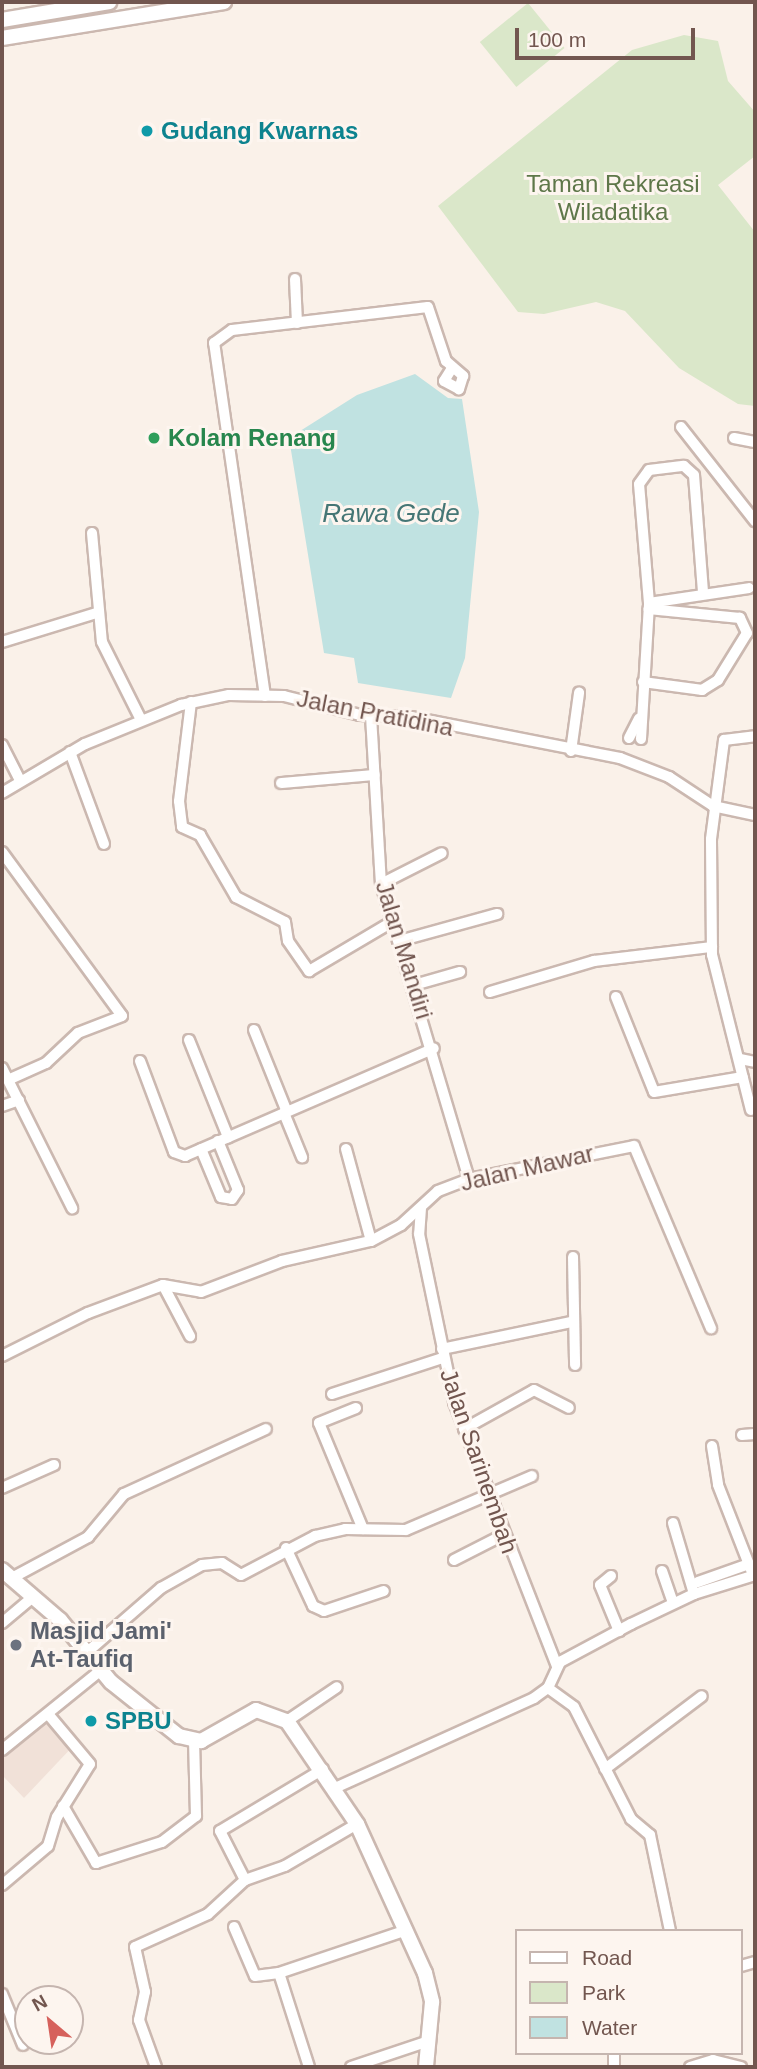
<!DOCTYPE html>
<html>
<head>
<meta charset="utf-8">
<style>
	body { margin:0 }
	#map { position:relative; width:757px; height:2069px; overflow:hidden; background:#faf1e9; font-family:Helvetica,sans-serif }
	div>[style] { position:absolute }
	.residential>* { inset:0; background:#f1e1d8 }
	.green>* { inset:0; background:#dae7c9; transform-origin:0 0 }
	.water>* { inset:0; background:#c0e2e1 }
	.roads { filter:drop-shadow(2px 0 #cbb8b0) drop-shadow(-2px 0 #cbb8b0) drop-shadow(0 2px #cbb8b0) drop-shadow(0 -2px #cbb8b0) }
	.minor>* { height:10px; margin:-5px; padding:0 5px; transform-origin:5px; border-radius:5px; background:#fff }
	.tertiary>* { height:14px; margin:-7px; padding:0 7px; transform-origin:7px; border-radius:7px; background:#fff }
	.dots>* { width:19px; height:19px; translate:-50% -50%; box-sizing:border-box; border:4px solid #fdf5ef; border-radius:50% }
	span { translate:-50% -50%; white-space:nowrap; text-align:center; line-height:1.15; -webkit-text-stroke:6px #fdf5ef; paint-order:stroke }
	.culture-label { font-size:24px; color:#0d838f; font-weight:700 }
	.left { translate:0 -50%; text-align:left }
	.park-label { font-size:24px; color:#5e7749 }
	.leisure-label { font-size:24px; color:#27864d; font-weight:700 }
	.street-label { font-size:24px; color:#72564f }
	.worship-label { font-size:24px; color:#5b616d; font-weight:700 }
	.water-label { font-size:26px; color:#457675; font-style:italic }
	.frame { position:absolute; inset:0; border:4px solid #72564f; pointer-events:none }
	.legend { position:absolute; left:515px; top:1929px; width:228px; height:126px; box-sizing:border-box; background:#fdf5ef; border:2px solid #c5b5af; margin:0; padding:9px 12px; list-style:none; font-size:21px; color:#72564f }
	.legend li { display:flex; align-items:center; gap:14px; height:35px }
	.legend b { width:35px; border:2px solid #c5b5af }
	.north { position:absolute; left:14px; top:1985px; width:70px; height:70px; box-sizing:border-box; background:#fdf5ef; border:2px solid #c5b5af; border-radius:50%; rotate:331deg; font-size:19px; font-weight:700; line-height:28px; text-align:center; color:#72564f }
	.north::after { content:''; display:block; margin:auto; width:24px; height:32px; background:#d6615c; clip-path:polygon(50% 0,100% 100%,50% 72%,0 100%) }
	.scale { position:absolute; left:515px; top:28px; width:180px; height:32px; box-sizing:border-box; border:4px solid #72564f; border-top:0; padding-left:9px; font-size:21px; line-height:24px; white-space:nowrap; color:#72564f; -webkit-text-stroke:5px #fdf5ef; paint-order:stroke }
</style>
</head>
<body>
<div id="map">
	<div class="residential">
		<div style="clip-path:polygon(48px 1715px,76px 1743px,24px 1798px,2px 1775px,2px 1749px)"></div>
	</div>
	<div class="green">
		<div style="left:528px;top:3px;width:58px;height:62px;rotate:51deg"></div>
		<div style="clip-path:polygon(684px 35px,718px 41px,728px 81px,755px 112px,755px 156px,718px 185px,755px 232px,755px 406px,738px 404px,679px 368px,625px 311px,596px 302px,544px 314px,518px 312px,438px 206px,632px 50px)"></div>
	</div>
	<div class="water">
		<div style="clip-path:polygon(415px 374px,448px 398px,462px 399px,479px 512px,465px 658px,451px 698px,358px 683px,354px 658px,324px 653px,289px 438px,357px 395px)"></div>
	</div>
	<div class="roads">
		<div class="minor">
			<div style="left:295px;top:279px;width:44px;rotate:87.4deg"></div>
			<div style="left:681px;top:427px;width:120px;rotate:51.8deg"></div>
			<div style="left:734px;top:438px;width:21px;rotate:11deg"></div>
			<div style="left:92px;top:533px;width:109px;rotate:84.8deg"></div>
			<div style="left:102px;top:642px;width:87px;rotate:63.4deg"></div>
			<div style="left:649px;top:603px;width:101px;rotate:-8.5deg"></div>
			<div style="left:2px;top:642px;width:98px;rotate:-17.1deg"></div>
			<div style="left:643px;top:682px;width:60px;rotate:7.7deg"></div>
			<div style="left:702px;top:690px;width:19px;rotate:-32deg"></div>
			<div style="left:718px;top:680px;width:55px;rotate:-58.3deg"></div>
			<div style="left:747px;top:633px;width:17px;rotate:-115deg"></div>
			<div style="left:740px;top:618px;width:92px;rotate:-174.4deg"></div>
			<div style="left:265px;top:696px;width:357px;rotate:-98.2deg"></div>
			<div style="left:214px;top:343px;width:22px;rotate:-36deg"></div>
			<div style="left:232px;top:330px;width:197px;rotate:-6.7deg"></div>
			<div style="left:428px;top:307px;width:57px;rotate:71.6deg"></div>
			<div style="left:446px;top:361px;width:23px;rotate:41deg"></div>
			<div style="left:463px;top:376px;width:14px;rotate:107deg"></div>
			<div style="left:459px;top:389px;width:17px;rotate:-152deg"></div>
			<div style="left:444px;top:381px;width:13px;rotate:-58deg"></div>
			<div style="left:191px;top:702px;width:100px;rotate:96.9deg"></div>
			<div style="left:179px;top:801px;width:26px;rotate:83deg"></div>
			<div style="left:182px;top:827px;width:20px;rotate:24deg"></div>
			<div style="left:200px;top:835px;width:72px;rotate:59.9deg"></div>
			<div style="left:236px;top:897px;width:55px;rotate:27deg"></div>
			<div style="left:285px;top:922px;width:19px;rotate:81deg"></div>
			<div style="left:288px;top:941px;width:37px;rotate:55deg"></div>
			<div style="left:309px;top:971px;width:96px;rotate:-30.6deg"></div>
			<div style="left:371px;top:716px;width:168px;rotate:86.6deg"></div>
			<div style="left:381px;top:884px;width:308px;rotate:73.4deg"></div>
			<div style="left:629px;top:738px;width:22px;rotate:-63deg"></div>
			<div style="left:641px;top:739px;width:136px;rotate:-86.6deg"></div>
			<div style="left:649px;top:603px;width:119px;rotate:-94.8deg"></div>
			<div style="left:639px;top:484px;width:17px;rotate:-54deg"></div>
			<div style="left:649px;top:470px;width:35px;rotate:-7deg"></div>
			<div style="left:684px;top:466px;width:13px;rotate:42deg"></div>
			<div style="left:694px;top:475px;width:118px;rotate:85.6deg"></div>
			<div style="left:2px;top:745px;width:39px;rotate:63deg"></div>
			<div style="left:571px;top:751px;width:59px;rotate:-82.1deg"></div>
			<div style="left:70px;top:752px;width:98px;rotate:69.7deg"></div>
			<div style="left:281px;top:783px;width:94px;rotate:-4.9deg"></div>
			<div style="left:2px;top:793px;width:96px;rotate:-30.6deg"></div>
			<div style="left:85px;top:744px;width:104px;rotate:-22.1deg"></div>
			<div style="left:181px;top:705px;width:49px;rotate:-11.8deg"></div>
			<div style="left:229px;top:695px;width:55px;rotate:1deg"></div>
			<div style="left:284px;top:696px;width:78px;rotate:14deg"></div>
			<div style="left:360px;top:715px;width:51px;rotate:2.2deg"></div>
			<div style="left:411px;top:717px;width:213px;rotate:11.1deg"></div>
			<div style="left:620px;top:758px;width:53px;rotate:21.2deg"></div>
			<div style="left:669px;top:777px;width:53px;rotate:33.4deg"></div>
			<div style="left:713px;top:806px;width:43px;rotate:12.1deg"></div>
			<div style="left:2px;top:852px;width:203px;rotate:53.8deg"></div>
			<div style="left:122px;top:1016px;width:47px;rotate:158.9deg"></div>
			<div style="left:78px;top:1033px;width:44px;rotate:136.8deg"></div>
			<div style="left:46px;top:1063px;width:39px;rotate:156deg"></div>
			<div style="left:381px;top:884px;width:68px;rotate:-26.9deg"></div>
			<div style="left:399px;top:941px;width:102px;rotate:-15.4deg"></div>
			<div style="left:414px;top:985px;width:48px;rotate:-15.8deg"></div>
			<div style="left:490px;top:992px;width:109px;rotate:-16.6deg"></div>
			<div style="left:594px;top:961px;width:119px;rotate:-6.8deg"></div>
			<div style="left:616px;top:997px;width:102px;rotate:68.2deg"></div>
			<div style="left:654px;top:1092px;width:90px;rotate:-9.6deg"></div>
			<div style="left:254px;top:1030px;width:88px;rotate:68.1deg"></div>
			<div style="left:189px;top:1040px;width:105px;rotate:68.1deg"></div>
			<div style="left:740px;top:1059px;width:15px;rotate:11deg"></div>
			<div style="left:140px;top:1061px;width:97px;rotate:69.5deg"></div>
			<div style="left:174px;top:1152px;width:12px;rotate:20deg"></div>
			<div style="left:185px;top:1156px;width:271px;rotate:-23.4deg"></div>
			<div style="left:2px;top:1068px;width:157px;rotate:63.4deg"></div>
			<div style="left:2px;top:1106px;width:18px;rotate:-19deg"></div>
			<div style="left:751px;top:1110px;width:160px;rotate:-104.1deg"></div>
			<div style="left:712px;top:955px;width:116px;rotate:-90.5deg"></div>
			<div style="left:711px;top:839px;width:100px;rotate:-82.5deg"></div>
			<div style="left:724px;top:740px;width:31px;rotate:-7deg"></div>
			<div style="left:284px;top:1113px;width:48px;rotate:67.8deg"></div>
			<div style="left:201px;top:1149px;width:52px;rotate:67.4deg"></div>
			<div style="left:221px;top:1197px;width:11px;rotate:10deg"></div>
			<div style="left:232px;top:1199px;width:11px;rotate:-56deg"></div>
			<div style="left:238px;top:1190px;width:53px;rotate:-112.2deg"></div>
			<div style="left:346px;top:1149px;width:95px;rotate:74.8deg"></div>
			<div style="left:421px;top:1208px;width:26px;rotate:94deg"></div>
			<div style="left:419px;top:1234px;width:172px;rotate:78.2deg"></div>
			<div style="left:454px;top:1402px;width:283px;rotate:68.7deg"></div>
			<div style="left:573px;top:1257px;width:108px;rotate:88.9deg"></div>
			<div style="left:163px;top:1285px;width:58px;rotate:62.1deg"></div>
			<div style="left:442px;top:1349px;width:132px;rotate:-11.8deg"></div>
			<div style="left:2px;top:1356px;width:96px;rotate:-26.6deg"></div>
			<div style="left:88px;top:1313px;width:80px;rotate:-20.5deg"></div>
			<div style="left:163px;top:1285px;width:39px;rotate:10deg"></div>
			<div style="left:201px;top:1292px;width:87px;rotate:-20.9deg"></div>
			<div style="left:282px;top:1261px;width:91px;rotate:-12.7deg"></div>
			<div style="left:371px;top:1241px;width:34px;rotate:-28deg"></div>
			<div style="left:401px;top:1225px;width:50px;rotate:-42.6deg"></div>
			<div style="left:438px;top:1191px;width:33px;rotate:-21deg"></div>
			<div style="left:469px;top:1179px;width:168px;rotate:-11.3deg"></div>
			<div style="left:634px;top:1146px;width:198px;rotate:67.1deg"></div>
			<div style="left:332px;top:1394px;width:117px;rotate:-18deg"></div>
			<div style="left:356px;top:1408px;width:40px;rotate:158deg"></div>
			<div style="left:319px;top:1423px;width:115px;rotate:67.5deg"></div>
			<div style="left:464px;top:1429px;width:80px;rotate:-29.1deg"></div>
			<div style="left:534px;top:1390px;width:39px;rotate:27deg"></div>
			<div style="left:742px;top:1435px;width:13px;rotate:-4deg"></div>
			<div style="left:712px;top:1446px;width:39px;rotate:81deg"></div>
			<div style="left:718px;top:1485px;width:97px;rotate:68.7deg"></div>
			<div style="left:2px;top:1488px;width:57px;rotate:-23.9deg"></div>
			<div style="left:673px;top:1523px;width:74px;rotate:73.5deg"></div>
			<div style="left:286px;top:1548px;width:64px;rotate:65deg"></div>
			<div style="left:313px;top:1606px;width:12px;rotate:24deg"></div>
			<div style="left:324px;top:1611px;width:63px;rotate:-18.4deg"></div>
			<div style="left:454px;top:1560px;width:55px;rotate:-27deg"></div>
			<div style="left:662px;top:1571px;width:34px;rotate:71deg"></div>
			<div style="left:611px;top:1576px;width:14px;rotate:141deg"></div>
			<div style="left:600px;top:1585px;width:50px;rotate:67.6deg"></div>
			<div style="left:10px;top:1579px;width:89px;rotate:-28.3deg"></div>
			<div style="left:88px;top:1537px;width:56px;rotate:-50.1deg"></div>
			<div style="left:124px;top:1494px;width:156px;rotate:-24.6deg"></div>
			<div style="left:698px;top:1582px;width:54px;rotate:-19.4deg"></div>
			<div style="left:2px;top:1623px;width:39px;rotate:-40deg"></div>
			<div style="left:85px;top:1654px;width:101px;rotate:-41deg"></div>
			<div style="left:161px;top:1588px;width:47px;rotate:-29.3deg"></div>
			<div style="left:202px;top:1565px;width:20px;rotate:-6deg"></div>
			<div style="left:222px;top:1563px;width:22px;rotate:32deg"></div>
			<div style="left:241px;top:1575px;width:84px;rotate:-27.8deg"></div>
			<div style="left:315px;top:1536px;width:31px;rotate:-13deg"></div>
			<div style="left:345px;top:1529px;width:61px;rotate:0.9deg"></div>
			<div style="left:406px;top:1530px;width:137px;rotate:-23.2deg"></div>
			<div style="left:548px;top:1688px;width:32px;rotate:36deg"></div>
			<div style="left:574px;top:1707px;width:126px;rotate:63deg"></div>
			<div style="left:631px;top:1819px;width:25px;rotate:40deg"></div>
			<div style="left:650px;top:1835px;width:98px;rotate:78.2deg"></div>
			<div style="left:287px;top:1721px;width:60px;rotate:-34.2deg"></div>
			<div style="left:2px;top:1750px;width:126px;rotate:-38.9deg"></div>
			<div style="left:605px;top:1769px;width:121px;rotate:-37deg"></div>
			<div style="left:335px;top:1788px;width:218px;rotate:-24.3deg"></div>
			<div style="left:534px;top:1698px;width:17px;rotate:-36deg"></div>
			<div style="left:548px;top:1688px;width:29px;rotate:-65deg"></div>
			<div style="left:560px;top:1662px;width:81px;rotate:-28.2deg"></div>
			<div style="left:631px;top:1624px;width:70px;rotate:-25.5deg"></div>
			<div style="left:694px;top:1594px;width:64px;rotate:-17.3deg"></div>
			<div style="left:63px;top:1806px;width:66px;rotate:59.9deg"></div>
			<div style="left:96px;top:1863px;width:69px;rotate:-17.7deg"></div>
			<div style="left:162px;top:1842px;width:43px;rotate:-37.4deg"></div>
			<div style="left:196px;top:1816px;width:74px;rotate:-91.5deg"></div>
			<div style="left:245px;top:1880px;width:55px;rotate:-117deg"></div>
			<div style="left:220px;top:1831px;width:120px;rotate:-31deg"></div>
			<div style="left:245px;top:1880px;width:42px;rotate:-19.3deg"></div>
			<div style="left:285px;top:1866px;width:83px;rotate:-30.3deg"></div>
			<div style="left:2px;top:1885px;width:60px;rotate:-40.3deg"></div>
			<div style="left:48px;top:1846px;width:30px;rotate:-73deg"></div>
			<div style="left:57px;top:1817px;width:62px;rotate:-58.1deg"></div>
			<div style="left:90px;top:1764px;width:65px;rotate:-130deg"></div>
			<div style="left:234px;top:1927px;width:53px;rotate:66.8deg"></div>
			<div style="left:255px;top:1976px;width:24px;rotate:-7deg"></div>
			<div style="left:279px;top:1973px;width:99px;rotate:72.3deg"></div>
			<div style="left:741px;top:1966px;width:15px;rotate:-16deg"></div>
			<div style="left:279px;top:1973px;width:135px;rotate:-18.6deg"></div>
			<div style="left:2px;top:1994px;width:55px;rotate:67.6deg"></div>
			<div style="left:614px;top:2053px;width:14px;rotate:90deg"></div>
			<div style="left:156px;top:2067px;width:50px;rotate:-109.9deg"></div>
			<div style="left:139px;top:2020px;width:29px;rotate:-78deg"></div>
			<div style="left:145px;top:1992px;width:46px;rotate:-102.5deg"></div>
			<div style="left:135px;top:1947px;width:80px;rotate:-24.3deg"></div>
			<div style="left:208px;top:1914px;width:50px;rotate:-42.6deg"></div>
			<div style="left:351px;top:2067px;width:82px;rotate:-18.4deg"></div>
			<div style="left:690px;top:2067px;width:24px;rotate:-17deg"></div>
			<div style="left:713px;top:2060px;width:29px;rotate:14deg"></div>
		</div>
		<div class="tertiary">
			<div style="left:2px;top:20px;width:109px;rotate:-9.5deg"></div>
			<div style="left:2px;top:38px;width:225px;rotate:-9.2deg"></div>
			<div style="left:2px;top:1570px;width:77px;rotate:40.8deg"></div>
			<div style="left:60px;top:1620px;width:80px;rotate:50.6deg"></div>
			<div style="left:111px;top:1682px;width:87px;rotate:38.5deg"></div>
			<div style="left:179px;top:1736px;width:23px;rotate:13deg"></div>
			<div style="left:201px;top:1741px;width:63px;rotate:-29.4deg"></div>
			<div style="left:256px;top:1710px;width:33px;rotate:20deg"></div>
			<div style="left:287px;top:1721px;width:125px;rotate:55.8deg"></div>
			<div style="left:357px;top:1824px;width:164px;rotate:65.5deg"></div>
			<div style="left:425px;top:1973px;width:30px;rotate:76deg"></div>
			<div style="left:432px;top:2002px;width:65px;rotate:95.3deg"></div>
		</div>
	</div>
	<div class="dots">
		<div style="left:147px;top:131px;background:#0f9aa8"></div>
		<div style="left:154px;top:438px;background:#2e9e5b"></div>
		<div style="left:16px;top:1645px;background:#6b7280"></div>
		<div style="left:91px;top:1721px;background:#0f9aa8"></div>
	</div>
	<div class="culture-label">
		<span class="left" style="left:161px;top:131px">Gudang Kwarnas</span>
		<span class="left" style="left:105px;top:1721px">SPBU</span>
	</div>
	<div class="park-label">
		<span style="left:613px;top:198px">Taman Rekreasi<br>Wiladatika</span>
	</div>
	<div class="leisure-label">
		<span class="left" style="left:168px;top:438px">Kolam Renang</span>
	</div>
	<div class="street-label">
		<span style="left:375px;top:713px;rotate:11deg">Jalan Pratidina</span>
		<span style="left:404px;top:950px;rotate:73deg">Jalan Mandiri</span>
		<span style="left:527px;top:1168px;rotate:-13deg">Jalan Mawar</span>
		<span style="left:479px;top:1461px;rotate:71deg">Jalan Sarinembah</span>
	</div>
	<div class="worship-label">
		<span class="left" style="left:30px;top:1645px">Masjid Jami'<br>At-Taufiq</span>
	</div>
	<div class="water-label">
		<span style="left:391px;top:514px">Rawa Gede</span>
	</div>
	<div class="frame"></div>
	<ul class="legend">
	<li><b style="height:9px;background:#fff"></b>Road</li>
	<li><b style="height:19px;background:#dae7c9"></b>Park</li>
	<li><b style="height:19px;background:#c0e2e1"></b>Water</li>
	</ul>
	<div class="north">N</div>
	<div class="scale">100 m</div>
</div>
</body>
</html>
